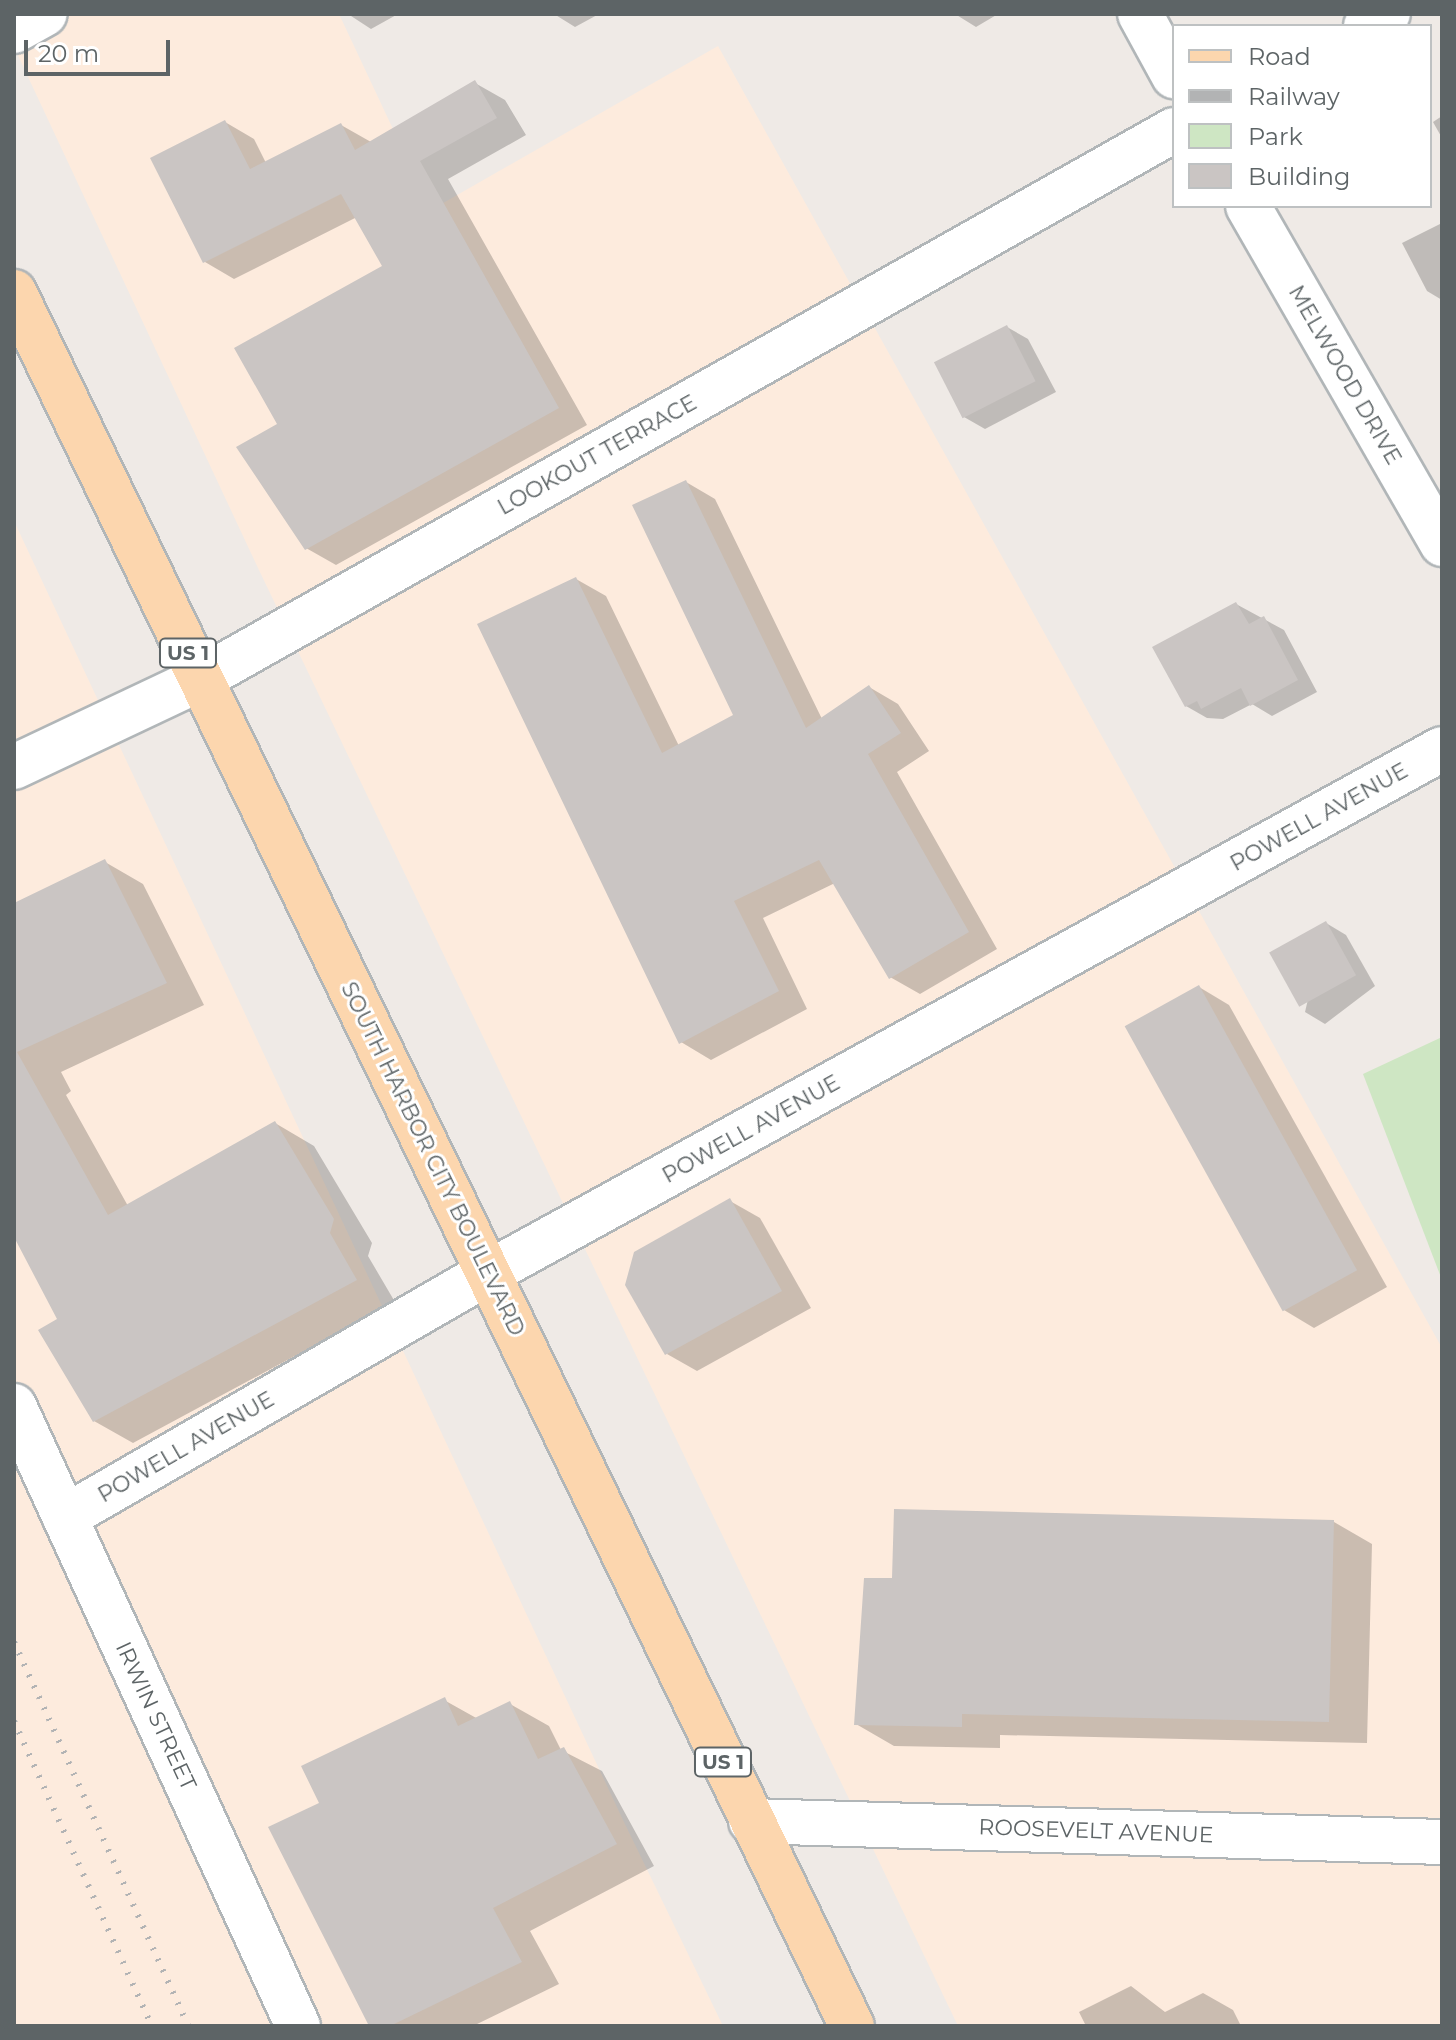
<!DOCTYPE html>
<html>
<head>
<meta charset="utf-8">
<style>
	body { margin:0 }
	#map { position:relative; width:1456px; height:2040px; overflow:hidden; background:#efeae6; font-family:Montserrat,sans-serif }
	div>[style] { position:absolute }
	.commercial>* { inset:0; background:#fdebdd }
	.green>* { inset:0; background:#cee6c3 }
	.shadow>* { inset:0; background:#0003 }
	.building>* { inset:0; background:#cac5c3; transform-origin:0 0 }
	.roads { filter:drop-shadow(2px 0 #b1b6b8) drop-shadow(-2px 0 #b1b6b8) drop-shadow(0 2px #b1b6b8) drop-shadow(0 -2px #b1b6b8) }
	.minor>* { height:44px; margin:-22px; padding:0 22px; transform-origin:22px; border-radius:22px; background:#fff }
	.primary>* { height:44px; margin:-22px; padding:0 22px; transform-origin:22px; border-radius:22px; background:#fcd6ae }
	.rail>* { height:6px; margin-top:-3px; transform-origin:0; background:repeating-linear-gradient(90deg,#b2b3b4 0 2px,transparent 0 12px) }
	span { translate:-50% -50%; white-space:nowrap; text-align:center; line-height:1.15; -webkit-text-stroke:6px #fff; paint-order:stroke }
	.shield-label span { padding:2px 6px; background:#fff; border:2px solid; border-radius:6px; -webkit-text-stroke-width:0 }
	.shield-label { font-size:20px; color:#5d6466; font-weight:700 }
	.street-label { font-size:22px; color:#5d6466 }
	.frame { position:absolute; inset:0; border:16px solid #5d6466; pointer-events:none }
	.legend { position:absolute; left:1172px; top:24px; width:260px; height:184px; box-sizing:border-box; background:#fff; border:2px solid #bec1c2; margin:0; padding:10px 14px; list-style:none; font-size:24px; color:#5d6466 }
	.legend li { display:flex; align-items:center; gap:16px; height:40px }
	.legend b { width:40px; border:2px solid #bec1c2 }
	.scale { position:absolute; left:24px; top:40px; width:146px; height:36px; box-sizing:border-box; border:4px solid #5d6466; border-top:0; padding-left:10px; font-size:24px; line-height:28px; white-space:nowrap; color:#5d6466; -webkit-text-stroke:6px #fff; paint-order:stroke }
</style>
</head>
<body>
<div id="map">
	<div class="commercial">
		<div style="clip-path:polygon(14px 14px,339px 14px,431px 210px,718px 46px,1442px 1348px,1442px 2026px,958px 2026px,258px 568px,14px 47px)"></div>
		<div style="clip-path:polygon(14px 521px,623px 1820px,723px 2026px,14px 2026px)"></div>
	</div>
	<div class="green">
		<div style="clip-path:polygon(1442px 1037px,1442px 1280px,1363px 1074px)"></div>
	</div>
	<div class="shadow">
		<div style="clip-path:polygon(348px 14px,398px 14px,371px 29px)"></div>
		<div style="clip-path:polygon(554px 14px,599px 14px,575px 27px)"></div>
		<div style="clip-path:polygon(955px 14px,998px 14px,976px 27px)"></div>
		<div style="clip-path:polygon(475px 83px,505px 100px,526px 135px,448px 179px,587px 425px,336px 565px,306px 548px,280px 425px,384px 266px,357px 217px,234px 279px,205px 262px,225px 122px,254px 139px,266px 163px,341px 125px,371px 142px)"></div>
		<div style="clip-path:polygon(1442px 116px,1442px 138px,1433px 122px)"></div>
		<div style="clip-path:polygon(1442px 223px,1442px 300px,1427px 291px,1402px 243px)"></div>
		<div style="clip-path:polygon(1007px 327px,1028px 339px,1056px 392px,985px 429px,964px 417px)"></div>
		<div style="clip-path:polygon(686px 482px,715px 499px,822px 719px,869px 687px,898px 704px,929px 751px,897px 772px,997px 949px,920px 994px,890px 977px,835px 883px,763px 918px,807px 1009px,711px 1060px,681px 1042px,576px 579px,606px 596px,679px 746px,736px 715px)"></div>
		<div style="clip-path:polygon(1236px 604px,1284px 630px,1317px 692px,1272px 716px,1252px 704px,1223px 719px,1207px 718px,1186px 706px)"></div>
		<div style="clip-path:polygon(105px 862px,143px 884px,204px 1005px,61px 1072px,71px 1091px,66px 1095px,128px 1206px,275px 1123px,314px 1146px,372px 1243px,368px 1256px,395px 1302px,133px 1443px,94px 1421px,60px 1320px,14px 1232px,14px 905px)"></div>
		<div style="clip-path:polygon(1326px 923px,1346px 935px,1375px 986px,1325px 1024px,1305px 1012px)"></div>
		<div style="clip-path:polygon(1199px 987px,1229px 1005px,1387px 1287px,1314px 1328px,1284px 1310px)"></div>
		<div style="clip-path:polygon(730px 1201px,760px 1218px,811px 1308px,697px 1371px,667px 1354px)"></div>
		<div style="clip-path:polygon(1334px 1522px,1372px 1544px,1367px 1743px,1000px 1735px,1000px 1748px,894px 1746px,856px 1724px,894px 1580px)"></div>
		<div style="clip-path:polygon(444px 1700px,478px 1719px,510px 1704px,549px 1726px,561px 1750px,602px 1771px,654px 1866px,530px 1931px,559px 1984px,473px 2026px,371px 2026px,322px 1804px)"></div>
		<div style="clip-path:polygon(1131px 1986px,1165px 2012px,1203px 1993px,1233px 2010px,1241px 2026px,1086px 2026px,1079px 2012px)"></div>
	</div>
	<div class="building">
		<div style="clip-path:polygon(475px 80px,497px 118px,420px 161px,559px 408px,305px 550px,236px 447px,277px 424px,234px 348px,382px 266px,341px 194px,203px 263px,150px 158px,225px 120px,250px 169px,341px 123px,355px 150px)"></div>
		<div style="left:1007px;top:325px;width:63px;height:82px;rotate:63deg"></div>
		<div style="clip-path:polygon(686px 480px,806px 728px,869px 685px,901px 733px,868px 754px,969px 932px,889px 979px,819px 860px,734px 901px,779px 991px,679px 1044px,477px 624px,576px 577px,662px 753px,733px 715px,632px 505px)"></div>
		<div style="clip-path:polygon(1236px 602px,1249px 624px,1264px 616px,1298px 680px,1250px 706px,1241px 688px,1201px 709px,1197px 701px,1185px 707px,1152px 647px)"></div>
		<div style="clip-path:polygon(105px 859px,167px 983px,17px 1052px,108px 1215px,275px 1121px,334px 1219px,330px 1233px,357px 1280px,93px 1422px,38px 1330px,57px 1319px,14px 1237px,14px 903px)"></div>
		<div style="left:1326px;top:921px;width:62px;height:65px;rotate:61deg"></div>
		<div style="left:1199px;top:985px;width:326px;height:85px;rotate:61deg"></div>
		<div style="clip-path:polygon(730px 1198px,782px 1291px,665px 1355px,625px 1285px,634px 1252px)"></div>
		<div style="clip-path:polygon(894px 1509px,1334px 1520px,1329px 1722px,962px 1714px,962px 1727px,854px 1725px,864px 1578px,892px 1578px)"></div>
		<div style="clip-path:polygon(445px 1697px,458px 1726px,510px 1701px,538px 1759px,564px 1747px,617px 1844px,493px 1908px,522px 1962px,390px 2026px,369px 2026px,268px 1827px,319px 1803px,301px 1766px)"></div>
	</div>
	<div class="roads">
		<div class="minor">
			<div style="left:1140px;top:14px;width:71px;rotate:61.3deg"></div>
			<div style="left:1366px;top:26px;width:25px;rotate:-29deg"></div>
			<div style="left:14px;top:31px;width:35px;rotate:-29deg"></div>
			<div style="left:1248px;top:206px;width:390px;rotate:60.1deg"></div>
			<div style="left:14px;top:767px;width:206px;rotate:-25.3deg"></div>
			<div style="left:200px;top:679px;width:1118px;rotate:-29.41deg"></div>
			<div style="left:14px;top:1406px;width:682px;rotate:65.39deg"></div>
			<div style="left:65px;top:1517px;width:488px;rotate:-30deg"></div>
			<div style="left:488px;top:1273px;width:1088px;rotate:-28.78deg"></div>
			<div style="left:751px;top:1821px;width:691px;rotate:1.74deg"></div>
		</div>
		<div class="primary">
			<div style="left:14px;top:292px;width:1926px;rotate:64.21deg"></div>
		</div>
	</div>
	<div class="rail">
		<div style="left:14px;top:1642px;width:422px;rotate:65.6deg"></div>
		<div style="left:14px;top:1721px;width:335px;rotate:65.7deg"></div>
	</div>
	<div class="shield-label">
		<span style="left:188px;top:653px">US 1</span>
		<span style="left:723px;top:1762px">US 1</span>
	</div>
	<div class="street-label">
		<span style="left:1345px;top:375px;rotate:60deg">MELWOOD DRIVE</span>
		<span style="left:597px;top:455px;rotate:-29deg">LOOKOUT TERRACE</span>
		<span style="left:1319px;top:817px;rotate:-29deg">POWELL AVENUE</span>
		<span style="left:751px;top:1129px;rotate:-29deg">POWELL AVENUE</span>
		<span style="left:433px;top:1159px;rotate:64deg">SOUTH HARBOR CITY BOULEVARD</span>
		<span style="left:186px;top:1447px;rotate:-30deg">POWELL AVENUE</span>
		<span style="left:156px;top:1716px;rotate:65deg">IRWIN STREET</span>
		<span style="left:1096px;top:1831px;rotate:2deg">ROOSEVELT AVENUE</span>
	</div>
	<div class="frame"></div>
	<ul class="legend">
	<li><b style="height:10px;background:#fcd6ae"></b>Road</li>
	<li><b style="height:10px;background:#b2b3b4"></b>Railway</li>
	<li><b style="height:22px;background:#cee6c3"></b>Park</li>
	<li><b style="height:22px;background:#cac5c3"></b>Building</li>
	</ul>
	<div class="scale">20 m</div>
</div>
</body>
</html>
